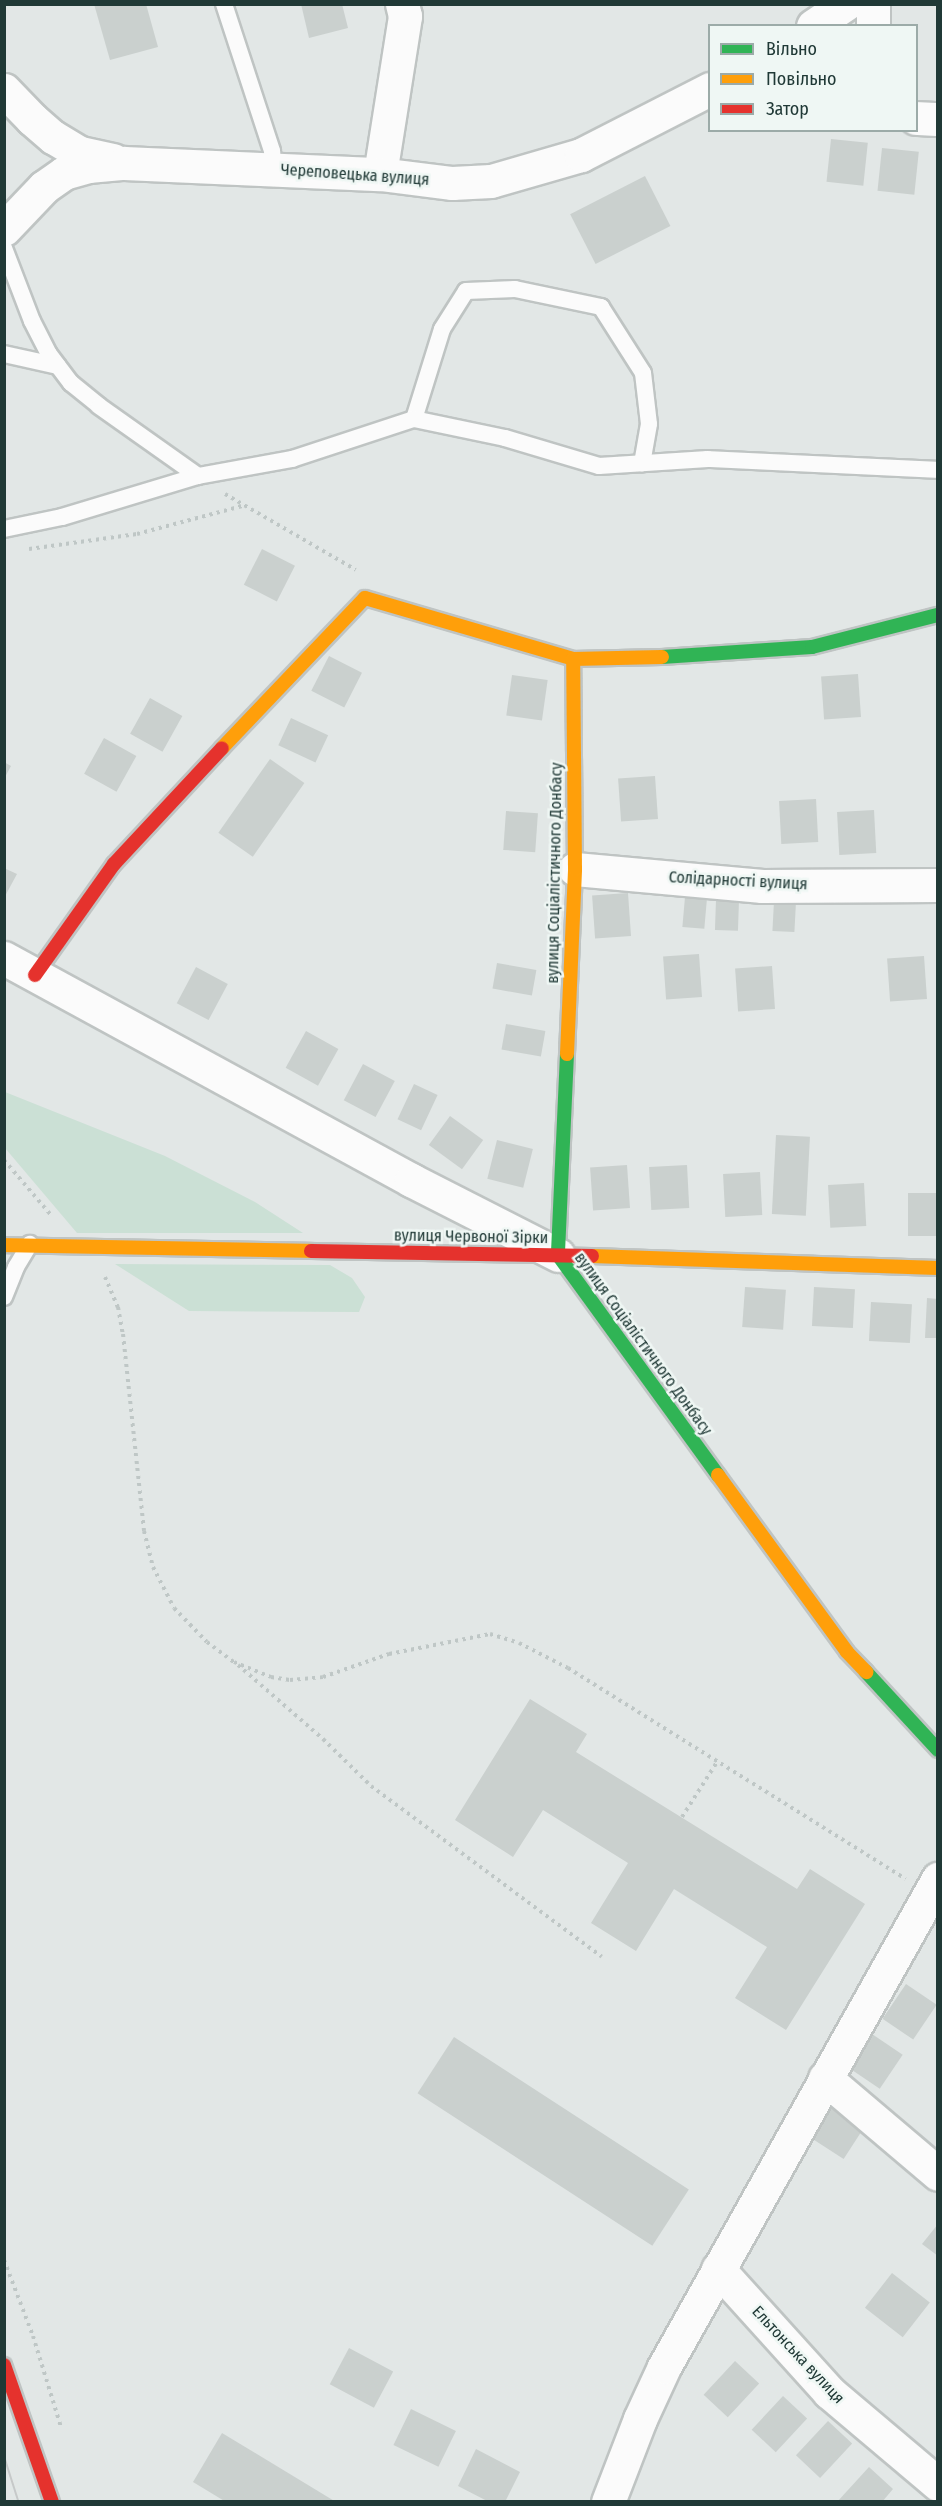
<!DOCTYPE html>
<html>
<head>
<meta charset="utf-8">
<style>
	body { margin:0 }
	#map { position:relative; width:942px; height:2506px; overflow:hidden; background:#e2e7e6; font-family:"Fira Sans Condensed",sans-serif }
	div>[style] { position:absolute }
	.green>* { inset:0; background:#cbe0d5 }
	.building>* { inset:0; background:#cad0ce; transform-origin:0 0 }
	.path>* { height:4px; margin-top:-2px; transform-origin:0; background:repeating-linear-gradient(90deg,#bfc7c6 0 3px,transparent 0 7.5px) }
	.roads { filter:drop-shadow(2px 0 #bfc4c3) drop-shadow(-2px 0 #bfc4c3) drop-shadow(0 2px #bfc4c3) drop-shadow(0 -2px #bfc4c3) }
	.lane>* { height:16px; margin:-8px; padding:0 8px; transform-origin:8px; border-radius:8px; background:#fbfbfb }
	.street>* { height:33px; margin:-16.5px; padding:0 16.5px; transform-origin:16.5px; border-radius:16.5px; background:#fbfbfb }
	.fast>* { height:14px; margin:-7px; padding:0 7px; transform-origin:7px; border-radius:7px; background:#30b455 }
	.slow>* { height:14px; margin:-7px; padding:0 7px; transform-origin:7px; border-radius:7px; background:#ff9f0a }
	.jam>* { height:14px; margin:-7px; padding:0 7px; transform-origin:7px; border-radius:7px; background:#e5322d }
	.tram>* { height:1.5px; margin:-0.75px; padding:0 0.75px; transform-origin:0.75px; border-radius:0.75px; background:#c6c9c9 }
	span { translate:-50% -50%; white-space:nowrap; text-align:center; line-height:1.15; -webkit-text-stroke:5px #eff7f4; paint-order:stroke }
	.street-label { font-size:16px; color:#203936 }
	.frame { position:absolute; inset:0; border:6px solid #203936; pointer-events:none }
	.legend { position:absolute; left:708px; top:24px; width:210px; height:108px; box-sizing:border-box; background:#eff7f4; border:2px solid #9caba8; margin:0; padding:8px 10px; list-style:none; font-size:18px; color:#203936 }
	.legend li { display:flex; align-items:center; gap:12px; height:30px }
	.legend b { width:30px; border:2px solid #9caba8 }
</style>
</head>
<body>
<div id="map">
	<div class="green">
		<div style="clip-path:polygon(5px 1092px,165px 1156px,255px 1202px,303px 1233px,77px 1233px,5px 1148px)"></div>
		<div style="clip-path:polygon(115px 1264px,330px 1265px,352px 1278px,365px 1297px,359px 1312px,189px 1311px)"></div>
	</div>
	<div class="building">
		<div style="clip-path:polygon(94px 4px,146px 4px,158px 47px,110px 60px)"></div>
		<div style="clip-path:polygon(301px 4px,342px 4px,348px 28px,309px 38px)"></div>
		<div style="left:831px;top:139px;width:37px;height:43px;rotate:6deg"></div>
		<div style="left:882px;top:148px;width:37px;height:43px;rotate:6deg"></div>
		<div style="left:645px;top:176px;width:56px;height:84px;rotate:63deg"></div>
		<div style="left:262px;top:549px;width:37px;height:40px;rotate:27deg"></div>
		<div style="left:329px;top:656px;width:37px;height:39px;rotate:27deg"></div>
		<div style="left:858px;top:674px;width:43px;height:37px;rotate:86deg"></div>
		<div style="left:512px;top:675px;width:36px;height:41px;rotate:8deg"></div>
		<div style="left:150px;top:698px;width:37px;height:41px;rotate:29deg"></div>
		<div style="left:291px;top:718px;width:41px;height:30px;rotate:25deg"></div>
		<div style="left:104px;top:738px;width:37px;height:41px;rotate:29deg"></div>
		<div style="left:270px;top:759px;width:42px;height:90px;rotate:35deg"></div>
		<div style="clip-path:polygon(4px 762px,11px 766px,4px 779px)"></div>
		<div style="left:655px;top:776px;width:43px;height:37px;rotate:86deg"></div>
		<div style="left:816px;top:799px;width:43px;height:37px;rotate:87deg"></div>
		<div style="left:874px;top:810px;width:43px;height:37px;rotate:87deg"></div>
		<div style="left:506px;top:811px;width:32px;height:39px;rotate:4deg"></div>
		<div style="clip-path:polygon(4px 868px,17px 874px,4px 898px)"></div>
		<div style="left:628px;top:893px;width:43px;height:36px;rotate:86deg"></div>
		<div style="left:685px;top:897px;width:22px;height:30px;rotate:5deg"></div>
		<div style="left:716px;top:900px;width:23px;height:30px;rotate:2deg"></div>
		<div style="left:774px;top:901px;width:22px;height:30px;rotate:3deg"></div>
		<div style="left:699px;top:954px;width:43px;height:36px;rotate:86deg"></div>
		<div style="left:924px;top:956px;width:43px;height:37px;rotate:86deg"></div>
		<div style="left:497px;top:963px;width:40px;height:26px;rotate:10deg"></div>
		<div style="left:772px;top:966px;width:43px;height:37px;rotate:86deg"></div>
		<div style="left:196px;top:967px;width:36px;height:41px;rotate:28deg"></div>
		<div style="left:506px;top:1024px;width:40px;height:26px;rotate:10deg"></div>
		<div style="left:306px;top:1031px;width:37px;height:42px;rotate:29deg"></div>
		<div style="left:363px;top:1064px;width:36px;height:41px;rotate:28deg"></div>
		<div style="left:414px;top:1084px;width:26px;height:39px;rotate:25deg"></div>
		<div style="left:450px;top:1116px;width:41px;height:36px;rotate:36deg"></div>
		<div style="left:776px;top:1135px;width:34px;height:79px;rotate:3deg"></div>
		<div style="left:497px;top:1140px;width:37px;height:40px;rotate:14deg"></div>
		<div style="left:627px;top:1165px;width:43px;height:37px;rotate:86deg"></div>
		<div style="left:687px;top:1165px;width:43px;height:38px;rotate:87deg"></div>
		<div style="left:760px;top:1172px;width:43px;height:37px;rotate:87deg"></div>
		<div style="left:864px;top:1183px;width:43px;height:36px;rotate:87deg"></div>
		<div style="left:938px;top:1193px;width:43px;height:30px;rotate:90deg"></div>
		<div style="left:745px;top:1287px;width:41px;height:40px;rotate:4deg"></div>
		<div style="left:814px;top:1287px;width:41px;height:39px;rotate:3deg"></div>
		<div style="clip-path:polygon(927px 1298px,938px 1299px,938px 1338px,925px 1338px)"></div>
		<div style="left:871px;top:1302px;width:41px;height:39px;rotate:3deg"></div>
		<div style="clip-path:polygon(530px 1699px,587px 1734px,576px 1752px,797px 1889px,810px 1869px,865px 1904px,786px 2030px,735px 1998px,767px 1947px,674px 1889px,636px 1951px,591px 1923px,628px 1863px,543px 1810px,513px 1857px,455px 1820px)"></div>
		<div style="left:906px;top:1984px;width:37px;height:42px;rotate:34deg"></div>
		<div style="left:872px;top:2034px;width:37px;height:41px;rotate:34deg"></div>
		<div style="left:454px;top:2037px;width:280px;height:67px;rotate:33deg"></div>
		<div style="left:828px;top:2106px;width:42px;height:36px;rotate:33deg"></div>
		<div style="clip-path:polygon(938px 2224px,938px 2256px,922px 2244px)"></div>
		<div style="left:892px;top:2273px;width:48px;height:44px;rotate:38deg"></div>
		<div style="left:349px;top:2348px;width:50px;height:41px;rotate:28deg"></div>
		<div style="left:735px;top:2361px;width:33px;height:46px;rotate:43deg"></div>
		<div style="left:783px;top:2396px;width:33px;height:46px;rotate:43deg"></div>
		<div style="left:411px;top:2409px;width:50px;height:40px;rotate:26deg"></div>
		<div style="left:828px;top:2421px;width:33px;height:47px;rotate:43deg"></div>
		<div style="clip-path:polygon(222px 2433px,336px 2502px,226px 2502px,193px 2482px)"></div>
		<div style="clip-path:polygon(476px 2449px,520px 2472px,505px 2502px,489px 2502px,458px 2486px)"></div>
		<div style="clip-path:polygon(869px 2467px,893px 2489px,882px 2502px,837px 2502px)"></div>
	</div>
	<div class="path">
		<div style="left:225px;top:494px;width:151px;rotate:30.1deg"></div>
		<div style="left:29px;top:549px;width:109px;rotate:-7.9deg"></div>
		<div style="left:137px;top:534px;width:109px;rotate:-14.9deg"></div>
		<div style="left:4px;top:1160px;width:72px;rotate:49.5deg"></div>
		<div style="left:105px;top:1277px;width:33px;rotate:67deg"></div>
		<div style="left:118px;top:1307px;width:27px;rotate:80deg"></div>
		<div style="left:123px;top:1334px;width:198px;rotate:83.9deg"></div>
		<div style="left:144px;top:1531px;width:37px;rotate:76deg"></div>
		<div style="left:153px;top:1567px;width:46px;rotate:62.9deg"></div>
		<div style="left:174px;top:1608px;width:47px;rotate:45.9deg"></div>
		<div style="left:207px;top:1642px;width:34px;rotate:37deg"></div>
		<div style="left:234px;top:1662px;width:40px;rotate:22deg"></div>
		<div style="left:271px;top:1677px;width:19px;rotate:9deg"></div>
		<div style="left:290px;top:1680px;width:33px;rotate:-5deg"></div>
		<div style="left:323px;top:1677px;width:70px;rotate:-19.2deg"></div>
		<div style="left:389px;top:1654px;width:103px;rotate:-11.2deg"></div>
		<div style="left:490px;top:1634px;width:30px;rotate:17deg"></div>
		<div style="left:519px;top:1643px;width:55px;rotate:27deg"></div>
		<div style="left:568px;top:1668px;width:398px;rotate:32deg"></div>
		<div style="left:238px;top:1665px;width:113px;rotate:41deg"></div>
		<div style="left:323px;top:1739px;width:67px;rotate:44.4deg"></div>
		<div style="left:371px;top:1786px;width:287px;rotate:36.5deg"></div>
		<div style="left:682px;top:1817px;width:65px;rotate:-57.5deg"></div>
		<div style="left:4px;top:2260px;width:81px;rotate:69.1deg"></div>
		<div style="left:33px;top:2336px;width:95px;rotate:72.9deg"></div>
	</div>
	<div class="roads">
		<div class="lane">
			<div style="left:224px;top:4px;width:155px;rotate:71.9deg"></div>
			<div style="left:272px;top:151px;width:18px;rotate:84deg"></div>
			<div style="left:4px;top:248px;width:78px;rotate:69deg"></div>
			<div style="left:32px;top:321px;width:37px;rotate:63deg"></div>
			<div style="left:49px;top:354px;width:36px;rotate:53deg"></div>
			<div style="left:71px;top:383px;width:36px;rotate:39deg"></div>
			<div style="left:99px;top:406px;width:121px;rotate:35.3deg"></div>
			<div style="left:4px;top:354px;width:55px;rotate:12.5deg"></div>
			<div style="left:414px;top:419px;width:94px;rotate:-72.7deg"></div>
			<div style="left:442px;top:329px;width:45px;rotate:-57.7deg"></div>
			<div style="left:466px;top:291px;width:49px;rotate:-2.3deg"></div>
			<div style="left:515px;top:289px;width:88px;rotate:11.8deg"></div>
			<div style="left:601px;top:307px;width:78px;rotate:57.5deg"></div>
			<div style="left:643px;top:373px;width:51px;rotate:83.3deg"></div>
			<div style="left:649px;top:424px;width:40px;rotate:100deg"></div>
			<div style="left:4px;top:529px;width:59px;rotate:-11.7deg"></div>
			<div style="left:62px;top:517px;width:142px;rotate:-16.8deg"></div>
			<div style="left:198px;top:476px;width:96px;rotate:-10.3deg"></div>
			<div style="left:292px;top:459px;width:128px;rotate:-18.2deg"></div>
			<div style="left:414px;top:419px;width:93px;rotate:11.8deg"></div>
			<div style="left:505px;top:438px;width:98px;rotate:16.6deg"></div>
			<div style="left:599px;top:466px;width:109px;rotate:-3.7deg"></div>
			<div style="left:708px;top:459px;width:230px;rotate:2.7deg"></div>
			<div style="left:4px;top:1297px;width:32px;rotate:-68deg"></div>
			<div style="left:16px;top:1267px;width:27px;rotate:-59deg"></div>
		</div>
		<div class="street">
			<div style="left:873px;top:4px;width:22px;rotate:90deg"></div>
			<div style="left:813px;top:26px;width:40px;rotate:-34deg"></div>
			<div style="left:4px;top:90px;width:40px;rotate:46deg"></div>
			<div style="left:32px;top:119px;width:28px;rotate:41deg"></div>
			<div style="left:53px;top:137px;width:31px;rotate:31deg"></div>
			<div style="left:80px;top:153px;width:34px;rotate:12deg"></div>
			<div style="left:916px;top:118px;width:22px;rotate:3deg"></div>
			<div style="left:380px;top:174px;width:160px;rotate:-81deg"></div>
			<div style="left:405px;top:16px;width:12px;rotate:-104deg"></div>
			<div style="left:4px;top:229px;width:58px;rotate:-46.4deg"></div>
			<div style="left:44px;top:187px;width:24px;rotate:-35deg"></div>
			<div style="left:64px;top:173px;width:25px;rotate:-16deg"></div>
			<div style="left:88px;top:166px;width:36px;rotate:-5deg"></div>
			<div style="left:124px;top:163px;width:256px;rotate:2.5deg"></div>
			<div style="left:380px;top:174px;width:73px;rotate:7.1deg"></div>
			<div style="left:452px;top:183px;width:39px;rotate:-3deg"></div>
			<div style="left:491px;top:181px;width:94px;rotate:-16.1deg"></div>
			<div style="left:581px;top:155px;width:145px;rotate:-27.1deg"></div>
			<div style="left:575px;top:869px;width:188px;rotate:5.2deg"></div>
			<div style="left:762px;top:886px;width:176px;rotate:-0.3deg"></div>
			<div style="left:4px;top:958px;width:464px;rotate:28.6deg"></div>
			<div style="left:411px;top:1180px;width:165px;rotate:27deg"></div>
			<div style="left:825px;top:2078px;width:148px;rotate:40.3deg"></div>
			<div style="left:718px;top:2269px;width:166px;rotate:47.9deg"></div>
			<div style="left:829px;top:2392px;width:143px;rotate:40.2deg"></div>
			<div style="left:608px;top:2502px;width:89px;rotate:-68.9deg"></div>
			<div style="left:640px;top:2419px;width:57px;rotate:-65.2deg"></div>
			<div style="left:664px;top:2367px;width:560px;rotate:-60.69deg"></div>
		</div>
		<div class="fast">
			<div style="left:662px;top:657px;width:150px;rotate:-3.8deg"></div>
			<div style="left:812px;top:647px;width:130px;rotate:-14.3deg"></div>
			<div style="left:567px;top:1054px;width:201px;rotate:92.6deg"></div>
			<div style="left:558px;top:1255px;width:272px;rotate:54deg"></div>
			<div style="left:866px;top:1672px;width:106px;rotate:47.3deg"></div>
		</div>
		<div class="slow">
			<div style="left:222px;top:748px;width:207px;rotate:-46.4deg"></div>
			<div style="left:365px;top:598px;width:217px;rotate:16.3deg"></div>
			<div style="left:573px;top:659px;width:89px;rotate:-1.3deg"></div>
			<div style="left:567px;top:1054px;width:185px;rotate:-87.5deg"></div>
			<div style="left:575px;top:869px;width:210px;rotate:-90.5deg"></div>
			<div style="left:4px;top:1245px;width:307px;rotate:1.1deg"></div>
			<div style="left:592px;top:1256px;width:346px;rotate:2deg"></div>
			<div style="left:718px;top:1475px;width:219px;rotate:53.9deg"></div>
			<div style="left:847px;top:1652px;width:28px;rotate:46deg"></div>
		</div>
		<div class="jam">
			<div style="left:35px;top:975px;width:136px;rotate:-54.6deg"></div>
			<div style="left:114px;top:864px;width:158px;rotate:-47deg"></div>
			<div style="left:311px;top:1251px;width:281px;rotate:1deg"></div>
			<div style="left:4px;top:2365px;width:145px;rotate:70.7deg"></div>
		</div>
	</div>
	<div class="tram">
		<div style="left:4px;top:2455px;width:49px;rotate:72.3deg"></div>
	</div>
	<div class="street-label">
		<span style="left:355px;top:175px;rotate:4deg">Череповецька вулиця</span>
		<span style="left:555px;top:873px;rotate:-89deg">вулиця Соціалістичного Донбасу</span>
		<span style="left:738px;top:881px;rotate:3deg">Солідарності вулиця</span>
		<span style="left:471px;top:1237px;rotate:1deg">вулиця Червоної Зірки</span>
		<span style="left:643px;top:1344px;rotate:54deg">вулиця Соціалістичного Донбасу</span>
		<span style="left:798px;top:2355px;rotate:47deg">Ельтонська вулиця</span>
	</div>
	<div class="frame"></div>
	<ul class="legend">
	<li><b style="height:8px;background:#30b455"></b>Вільно</li>
	<li><b style="height:8px;background:#ff9f0a"></b>Повільно</li>
	<li><b style="height:8px;background:#e5322d"></b>Затор</li>
	</ul>
</div>
</body>
</html>
